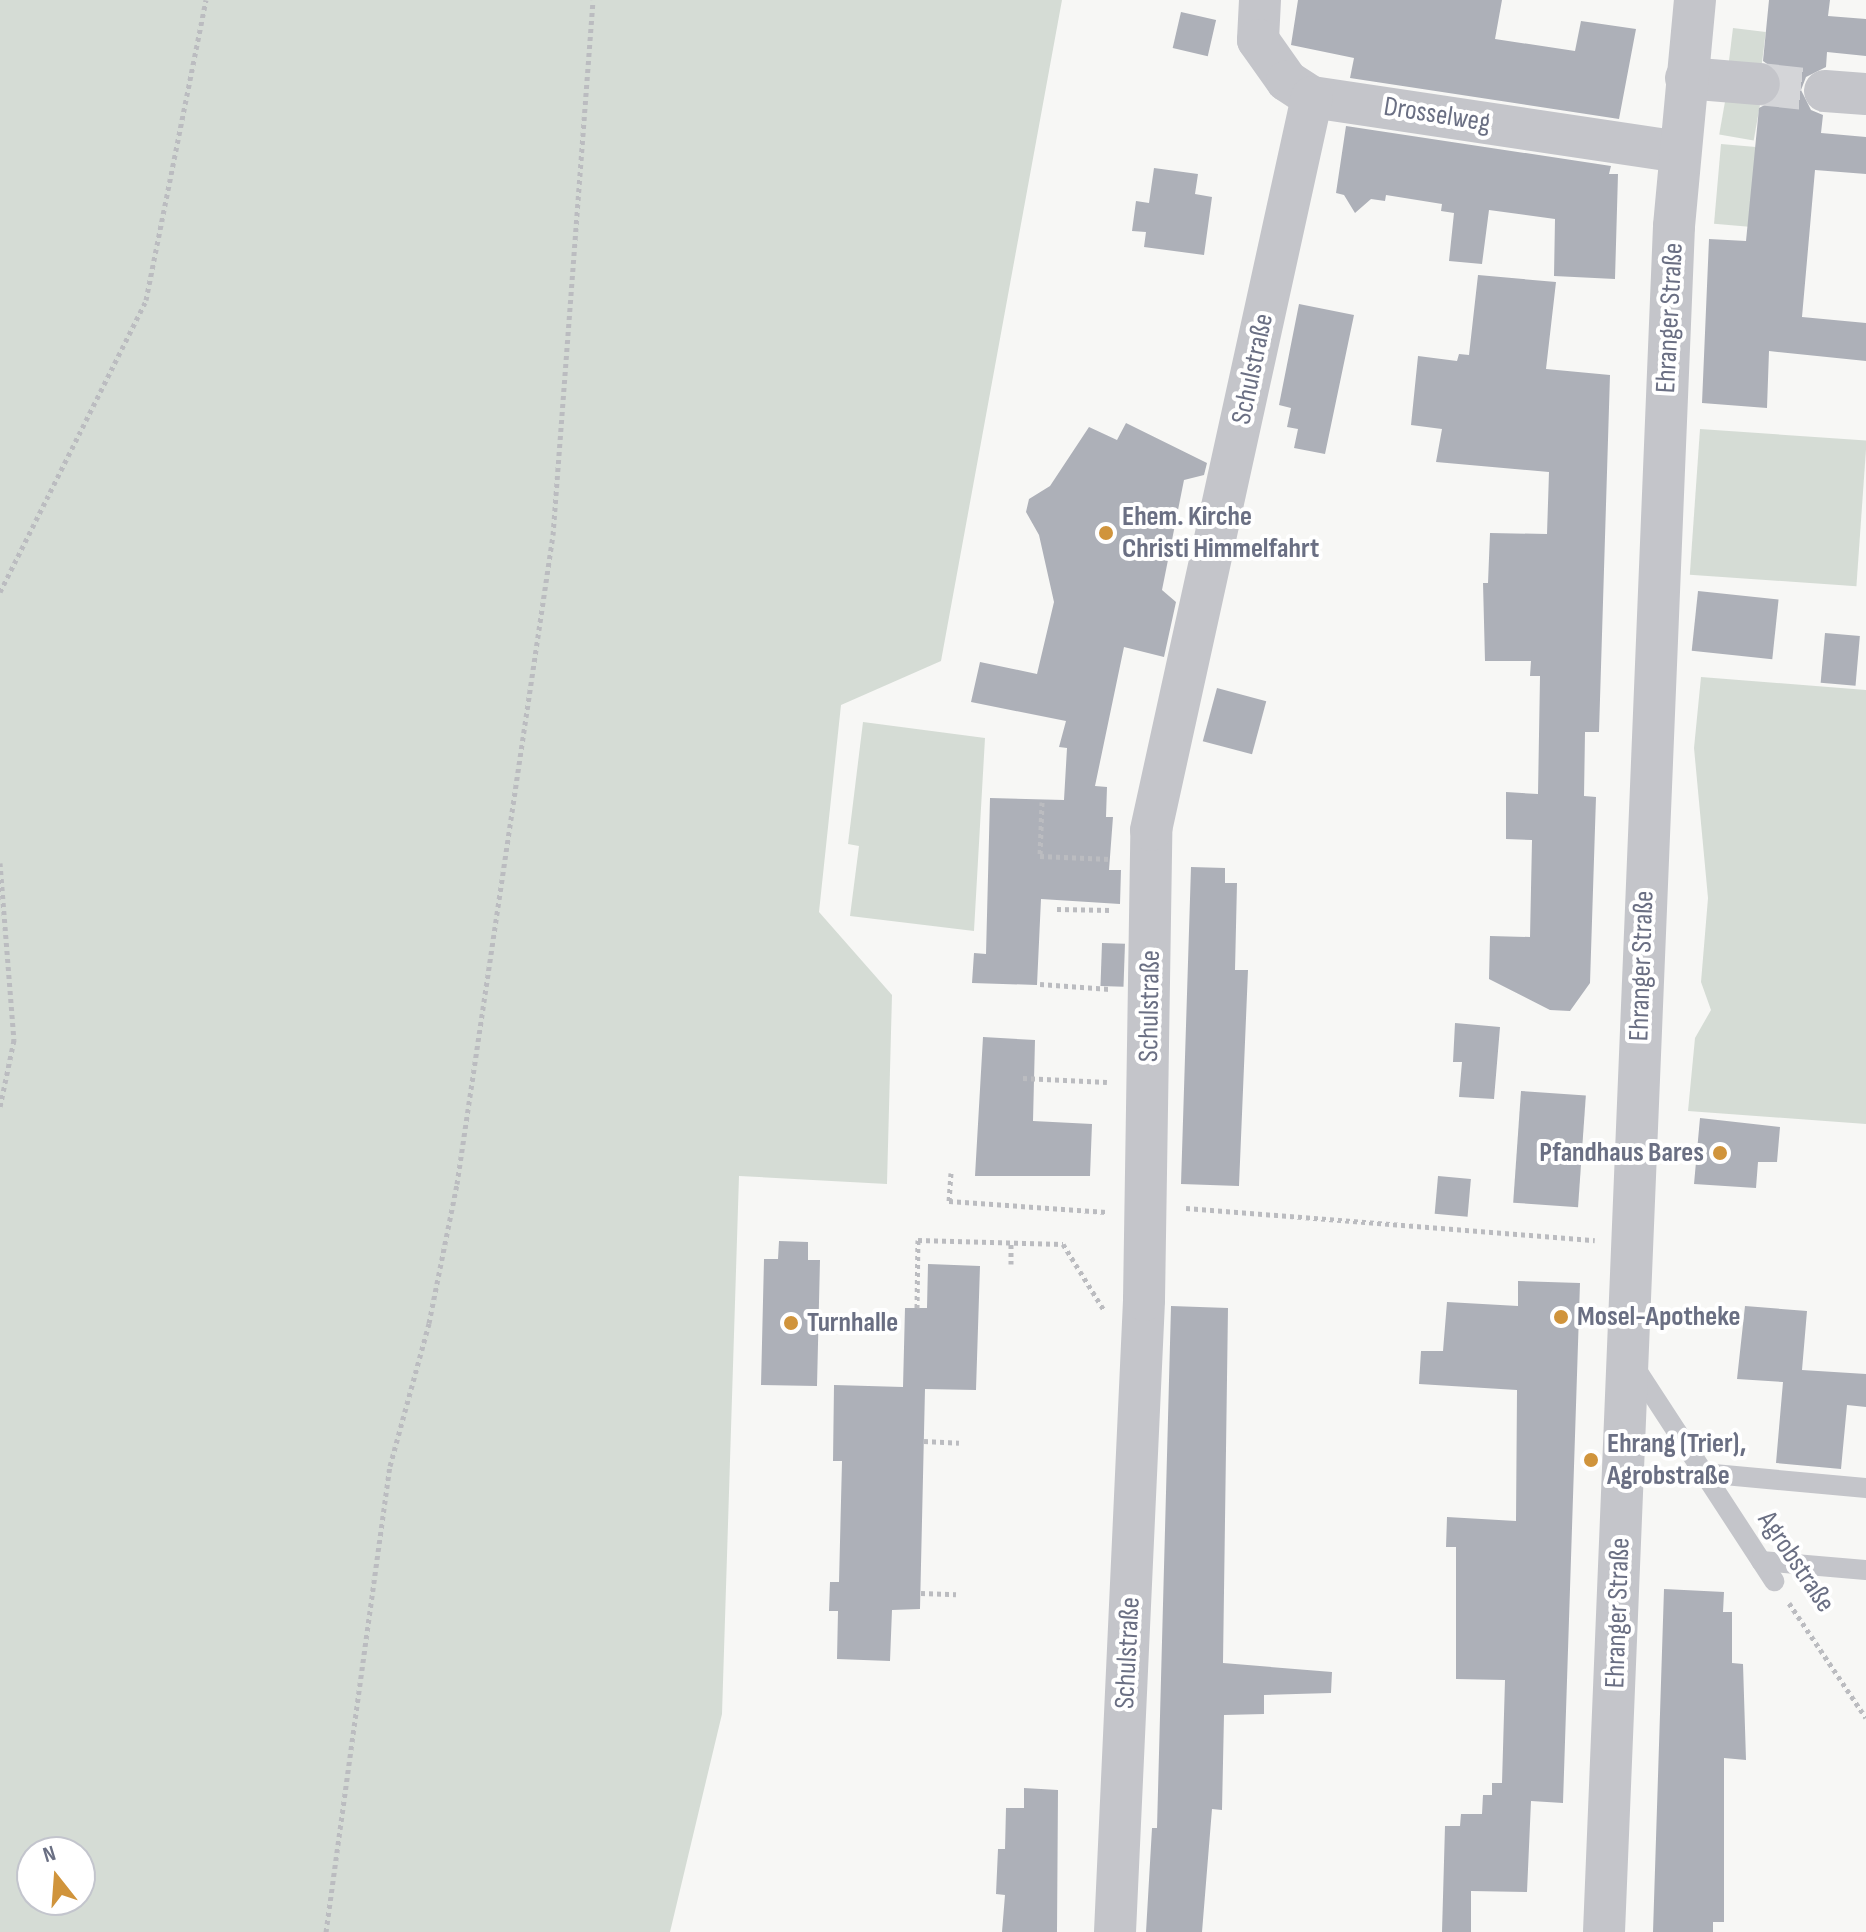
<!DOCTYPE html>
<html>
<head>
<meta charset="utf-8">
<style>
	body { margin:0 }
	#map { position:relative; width:1866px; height:1932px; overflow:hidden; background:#f7f7f5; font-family:"Sofia Sans Condensed",sans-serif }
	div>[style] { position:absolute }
	.green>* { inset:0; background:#d5dcd5; transform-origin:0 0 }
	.building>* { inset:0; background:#adb0b8; transform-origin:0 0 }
	.minor-tunnel>* { height:42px; margin-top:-21px; transform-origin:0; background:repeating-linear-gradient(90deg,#d4d5d8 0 42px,transparent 0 63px) }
	.path>* { height:5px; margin-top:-2.5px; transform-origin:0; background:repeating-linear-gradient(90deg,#bbbcc0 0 4px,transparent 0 8px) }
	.service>* { height:20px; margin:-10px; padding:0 10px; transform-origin:10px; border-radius:10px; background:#c4c5ca }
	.minor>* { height:42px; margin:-21px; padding:0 21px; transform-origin:21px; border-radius:21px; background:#c4c5ca }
	.dots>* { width:22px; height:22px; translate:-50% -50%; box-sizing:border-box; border:4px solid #fff; border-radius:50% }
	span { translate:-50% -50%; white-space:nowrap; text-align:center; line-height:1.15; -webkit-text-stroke:8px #fff; paint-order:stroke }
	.street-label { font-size:28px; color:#6a6f83 }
	.poi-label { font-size:28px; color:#6a6f83; font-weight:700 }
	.left { translate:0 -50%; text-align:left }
	.right { translate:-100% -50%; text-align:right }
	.north { position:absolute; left:16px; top:1836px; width:80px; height:80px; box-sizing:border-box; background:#fff; border:2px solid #c3c5cd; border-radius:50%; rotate:343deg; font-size:22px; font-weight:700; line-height:32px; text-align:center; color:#6a6f83 }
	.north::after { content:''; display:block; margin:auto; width:28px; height:36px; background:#d0943c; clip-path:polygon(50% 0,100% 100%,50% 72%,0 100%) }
</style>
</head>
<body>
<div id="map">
	<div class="green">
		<div style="clip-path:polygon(evenodd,0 0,1062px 0,941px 661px,841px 705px,819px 912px,892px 995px,887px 1184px,739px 1176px,722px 1714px,670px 1932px,0 1932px,0 0,32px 1852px,80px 1852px,80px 1900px,32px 1900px,32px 1852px)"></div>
		<div style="left:1733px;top:28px;width:33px;height:38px;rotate:7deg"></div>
		<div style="left:1726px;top:96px;width:35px;height:39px;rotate:10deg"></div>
		<div style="left:1721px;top:144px;width:35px;height:80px;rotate:5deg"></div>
		<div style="left:1700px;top:429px;width:167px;height:146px;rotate:4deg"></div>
		<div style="clip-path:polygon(1701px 677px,1866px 690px,1866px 1124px,1688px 1111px,1695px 1038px,1711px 1010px,1701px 982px,1708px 898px,1694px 748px)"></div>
		<div style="clip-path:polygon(863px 722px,985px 738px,974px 931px,850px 916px,859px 846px,848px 844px)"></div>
	</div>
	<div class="building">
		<div style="clip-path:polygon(1298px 0,1502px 0,1495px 39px,1575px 51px,1581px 21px,1636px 29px,1619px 119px,1350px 78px,1354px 58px,1291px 45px)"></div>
		<div style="clip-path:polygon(1769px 0,1830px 0,1828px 16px,1866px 19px,1866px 56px,1827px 52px,1826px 67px,1806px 77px,1801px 90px,1811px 110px,1823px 115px,1821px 133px,1866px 137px,1866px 174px,1815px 170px,1802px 317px,1866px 323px,1866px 361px,1769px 351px,1767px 408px,1702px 403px,1709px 239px,1746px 241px,1759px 108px,1778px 98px,1783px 87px,1780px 73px,1763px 61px)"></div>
		<div style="left:1181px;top:12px;width:36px;height:37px;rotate:13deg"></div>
		<div style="clip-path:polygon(1346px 126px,1611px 166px,1609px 174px,1618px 174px,1615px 279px,1554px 276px,1555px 219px,1489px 210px,1482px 264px,1449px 261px,1454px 213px,1441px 211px,1442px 204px,1386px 195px,1385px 201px,1371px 199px,1355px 213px,1344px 195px,1336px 193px)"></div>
		<div style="clip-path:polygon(1154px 168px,1198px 174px,1195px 194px,1212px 197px,1204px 255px,1144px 247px,1146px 232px,1132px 231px,1136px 201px,1149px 203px)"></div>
		<div style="clip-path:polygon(1478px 275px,1556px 282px,1546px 369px,1610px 375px,1599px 732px,1585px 732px,1584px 796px,1596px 797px,1590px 983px,1570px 1011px,1550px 1010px,1489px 979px,1490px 936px,1530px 937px,1532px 840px,1506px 839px,1506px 792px,1538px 794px,1540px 676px,1530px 676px,1531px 661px,1485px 661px,1483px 583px,1488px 583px,1490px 533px,1547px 534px,1549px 472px,1436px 462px,1442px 429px,1411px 425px,1418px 356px,1457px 361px,1459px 354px,1469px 355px)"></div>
		<div style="clip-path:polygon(1299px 304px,1354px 315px,1325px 454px,1294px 448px,1298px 429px,1287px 427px,1291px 408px,1279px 405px)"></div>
		<div style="clip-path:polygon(1126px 423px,1207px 463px,1204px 475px,1184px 480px,1162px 590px,1176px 602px,1164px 657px,1124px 647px,1095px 786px,1107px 787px,1106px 817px,1113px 817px,1109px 870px,1121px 870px,1120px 904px,1041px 899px,1037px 985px,972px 983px,974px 953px,986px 954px,990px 798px,1064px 800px,1067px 748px,1059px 747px,1066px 721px,971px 702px,980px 662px,1037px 674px,1054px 602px,1039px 535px,1026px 512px,1029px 499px,1050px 486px,1089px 427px,1117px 440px)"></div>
		<div style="left:1698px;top:591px;width:81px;height:60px;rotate:6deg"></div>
		<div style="left:1825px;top:633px;width:35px;height:50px;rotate:5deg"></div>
		<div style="left:1217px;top:688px;width:51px;height:55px;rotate:15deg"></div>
		<div style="clip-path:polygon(1191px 867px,1225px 868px,1225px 883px,1237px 883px,1235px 970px,1248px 970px,1239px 1186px,1181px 1184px)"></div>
		<div style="left:1102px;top:943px;width:23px;height:43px;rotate:2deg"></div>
		<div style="clip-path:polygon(1455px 1023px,1500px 1027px,1494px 1099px,1459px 1097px,1462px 1062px,1453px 1062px)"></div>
		<div style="clip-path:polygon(983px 1037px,1035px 1040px,1033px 1121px,1092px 1124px,1090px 1176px,975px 1176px)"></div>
		<div style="left:1521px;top:1091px;width:65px;height:112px;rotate:4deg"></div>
		<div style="clip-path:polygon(1700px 1118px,1780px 1127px,1777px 1162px,1758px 1162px,1756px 1188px,1694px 1184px)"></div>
		<div style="left:1438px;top:1176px;width:33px;height:38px;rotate:5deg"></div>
		<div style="clip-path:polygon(779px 1241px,808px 1242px,808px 1260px,820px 1260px,817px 1386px,761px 1385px,764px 1259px,778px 1259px)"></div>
		<div style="clip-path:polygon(928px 1264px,980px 1266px,976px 1390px,925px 1389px,920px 1609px,892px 1610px,890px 1661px,837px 1659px,838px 1611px,829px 1611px,830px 1582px,839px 1582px,842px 1461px,833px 1461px,834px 1385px,903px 1387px,905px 1308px,927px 1308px)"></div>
		<div style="clip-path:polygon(1518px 1281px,1580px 1283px,1563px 1803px,1531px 1801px,1527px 1892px,1471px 1891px,1471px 1932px,1442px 1932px,1445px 1826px,1460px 1826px,1461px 1814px,1482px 1814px,1483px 1795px,1492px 1795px,1492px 1783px,1502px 1783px,1505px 1680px,1456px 1679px,1456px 1547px,1446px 1547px,1447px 1517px,1516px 1521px,1517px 1390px,1419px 1384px,1421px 1351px,1443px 1351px,1447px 1302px,1518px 1306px)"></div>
		<div style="clip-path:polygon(1171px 1306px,1228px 1308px,1223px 1663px,1332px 1672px,1331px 1693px,1264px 1695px,1264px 1714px,1224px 1715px,1222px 1810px,1212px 1809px,1202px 1932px,1146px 1932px,1152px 1828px,1157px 1828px)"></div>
		<div style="clip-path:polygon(1745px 1306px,1807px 1311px,1802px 1370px,1866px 1374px,1866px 1407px,1847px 1405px,1841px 1469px,1776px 1463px,1783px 1382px,1737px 1379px)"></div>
		<div style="clip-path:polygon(1664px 1589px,1724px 1592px,1723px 1612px,1732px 1612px,1732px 1663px,1743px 1664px,1746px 1760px,1724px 1758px,1724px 1922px,1713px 1922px,1713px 1932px,1653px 1932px)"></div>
		<div style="clip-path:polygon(1024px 1788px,1058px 1790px,1057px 1932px,1002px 1932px,1005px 1895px,996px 1894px,998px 1849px,1005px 1849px,1006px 1808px,1024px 1808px)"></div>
	</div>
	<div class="minor-tunnel">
		<div style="left:1759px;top:84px;width:66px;rotate:6.1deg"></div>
	</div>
	<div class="path">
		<div style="left:0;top:592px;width:326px;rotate:-63.4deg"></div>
		<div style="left:146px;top:300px;width:306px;rotate:-78.7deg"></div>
		<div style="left:1042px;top:802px;width:54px;rotate:92.1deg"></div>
		<div style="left:1040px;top:856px;width:70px;rotate:2.5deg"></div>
		<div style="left:0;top:863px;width:178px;rotate:85.5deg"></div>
		<div style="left:14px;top:1040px;width:68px;rotate:101.8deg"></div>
		<div style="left:1057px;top:909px;width:54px;rotate:1.1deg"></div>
		<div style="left:1040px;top:984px;width:70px;rotate:4.1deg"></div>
		<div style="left:1023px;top:1078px;width:84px;rotate:2.7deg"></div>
		<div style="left:951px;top:1173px;width:28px;rotate:94deg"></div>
		<div style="left:949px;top:1201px;width:158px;rotate:4deg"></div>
		<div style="left:1186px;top:1208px;width:410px;rotate:4.5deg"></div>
		<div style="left:1011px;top:1264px;width:21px;rotate:-90deg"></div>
		<div style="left:917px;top:1308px;width:68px;rotate:-89.2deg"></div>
		<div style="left:918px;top:1240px;width:145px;rotate:1.6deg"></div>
		<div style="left:1063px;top:1244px;width:78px;rotate:58.2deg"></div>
		<div style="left:924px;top:1441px;width:35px;rotate:3deg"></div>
		<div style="left:921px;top:1593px;width:35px;rotate:2deg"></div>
		<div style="left:1789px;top:1603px;width:138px;rotate:56.2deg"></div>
		<div style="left:326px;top:1932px;width:470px;rotate:-82.2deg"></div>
		<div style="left:390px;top:1466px;width:148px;rotate:-74.7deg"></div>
		<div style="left:429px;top:1323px;width:142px;rotate:-78.6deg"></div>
		<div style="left:457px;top:1184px;width:656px;rotate:-81.59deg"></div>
		<div style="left:553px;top:535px;width:536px;rotate:-85.72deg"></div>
	</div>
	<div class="service">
		<div style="left:1634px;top:1366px;width:257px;rotate:56.9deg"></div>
		<div style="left:1703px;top:1473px;width:164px;rotate:5.3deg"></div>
		<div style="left:1761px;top:1561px;width:105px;rotate:4.9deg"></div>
	</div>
	<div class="minor">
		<div style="left:1260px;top:0;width:40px;rotate:92.9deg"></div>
		<div style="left:1258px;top:40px;width:50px;rotate:54.7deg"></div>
		<div style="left:1287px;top:81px;width:30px;rotate:33deg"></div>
		<div style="left:1312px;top:97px;width:372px;rotate:8.5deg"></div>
		<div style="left:1686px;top:78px;width:73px;rotate:4.7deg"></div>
		<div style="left:1825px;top:91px;width:41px;rotate:4.2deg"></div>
		<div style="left:1115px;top:1932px;width:633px;rotate:-87.37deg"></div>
		<div style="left:1144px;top:1300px;width:470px;rotate:-89.1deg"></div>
		<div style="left:1151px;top:830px;width:750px;rotate:-77.61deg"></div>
		<div style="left:1604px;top:1932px;width:1707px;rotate:-87.65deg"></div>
		<div style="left:1674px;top:226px;width:227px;rotate:-84.7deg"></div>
	</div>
	<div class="dots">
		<div style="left:1106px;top:533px;background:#d0943c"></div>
		<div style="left:1720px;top:1153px;background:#d0943c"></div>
		<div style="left:1561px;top:1317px;background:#d0943c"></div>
		<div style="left:791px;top:1323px;background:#d0943c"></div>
		<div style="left:1591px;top:1460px;background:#d0943c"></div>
	</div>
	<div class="street-label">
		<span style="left:1437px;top:115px;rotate:9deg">Drosselweg</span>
		<span style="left:1670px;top:318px;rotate:-87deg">Ehranger Straße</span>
		<span style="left:1253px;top:369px;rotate:-78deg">Schulstraße</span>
		<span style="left:1642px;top:966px;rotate:-88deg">Ehranger Straße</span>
		<span style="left:1150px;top:1006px;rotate:-89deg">Schulstraße</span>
		<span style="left:1796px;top:1562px;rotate:56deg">Agrobstraße</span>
		<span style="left:1618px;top:1613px;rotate:-88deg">Ehranger Straße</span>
		<span style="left:1128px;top:1653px;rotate:-87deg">Schulstraße</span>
	</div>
	<div class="poi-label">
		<span class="left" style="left:1122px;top:533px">Ehem. Kirche<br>Christi Himmelfahrt</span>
		<span class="right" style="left:1704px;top:1153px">Pfandhaus Bares</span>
		<span class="left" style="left:1577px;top:1317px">Mosel-Apotheke</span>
		<span class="left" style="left:807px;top:1323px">Turnhalle</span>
		<span class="left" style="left:1607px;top:1460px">Ehrang (Trier),<br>Agrobstraße</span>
	</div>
	<div class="north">N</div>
</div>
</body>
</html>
